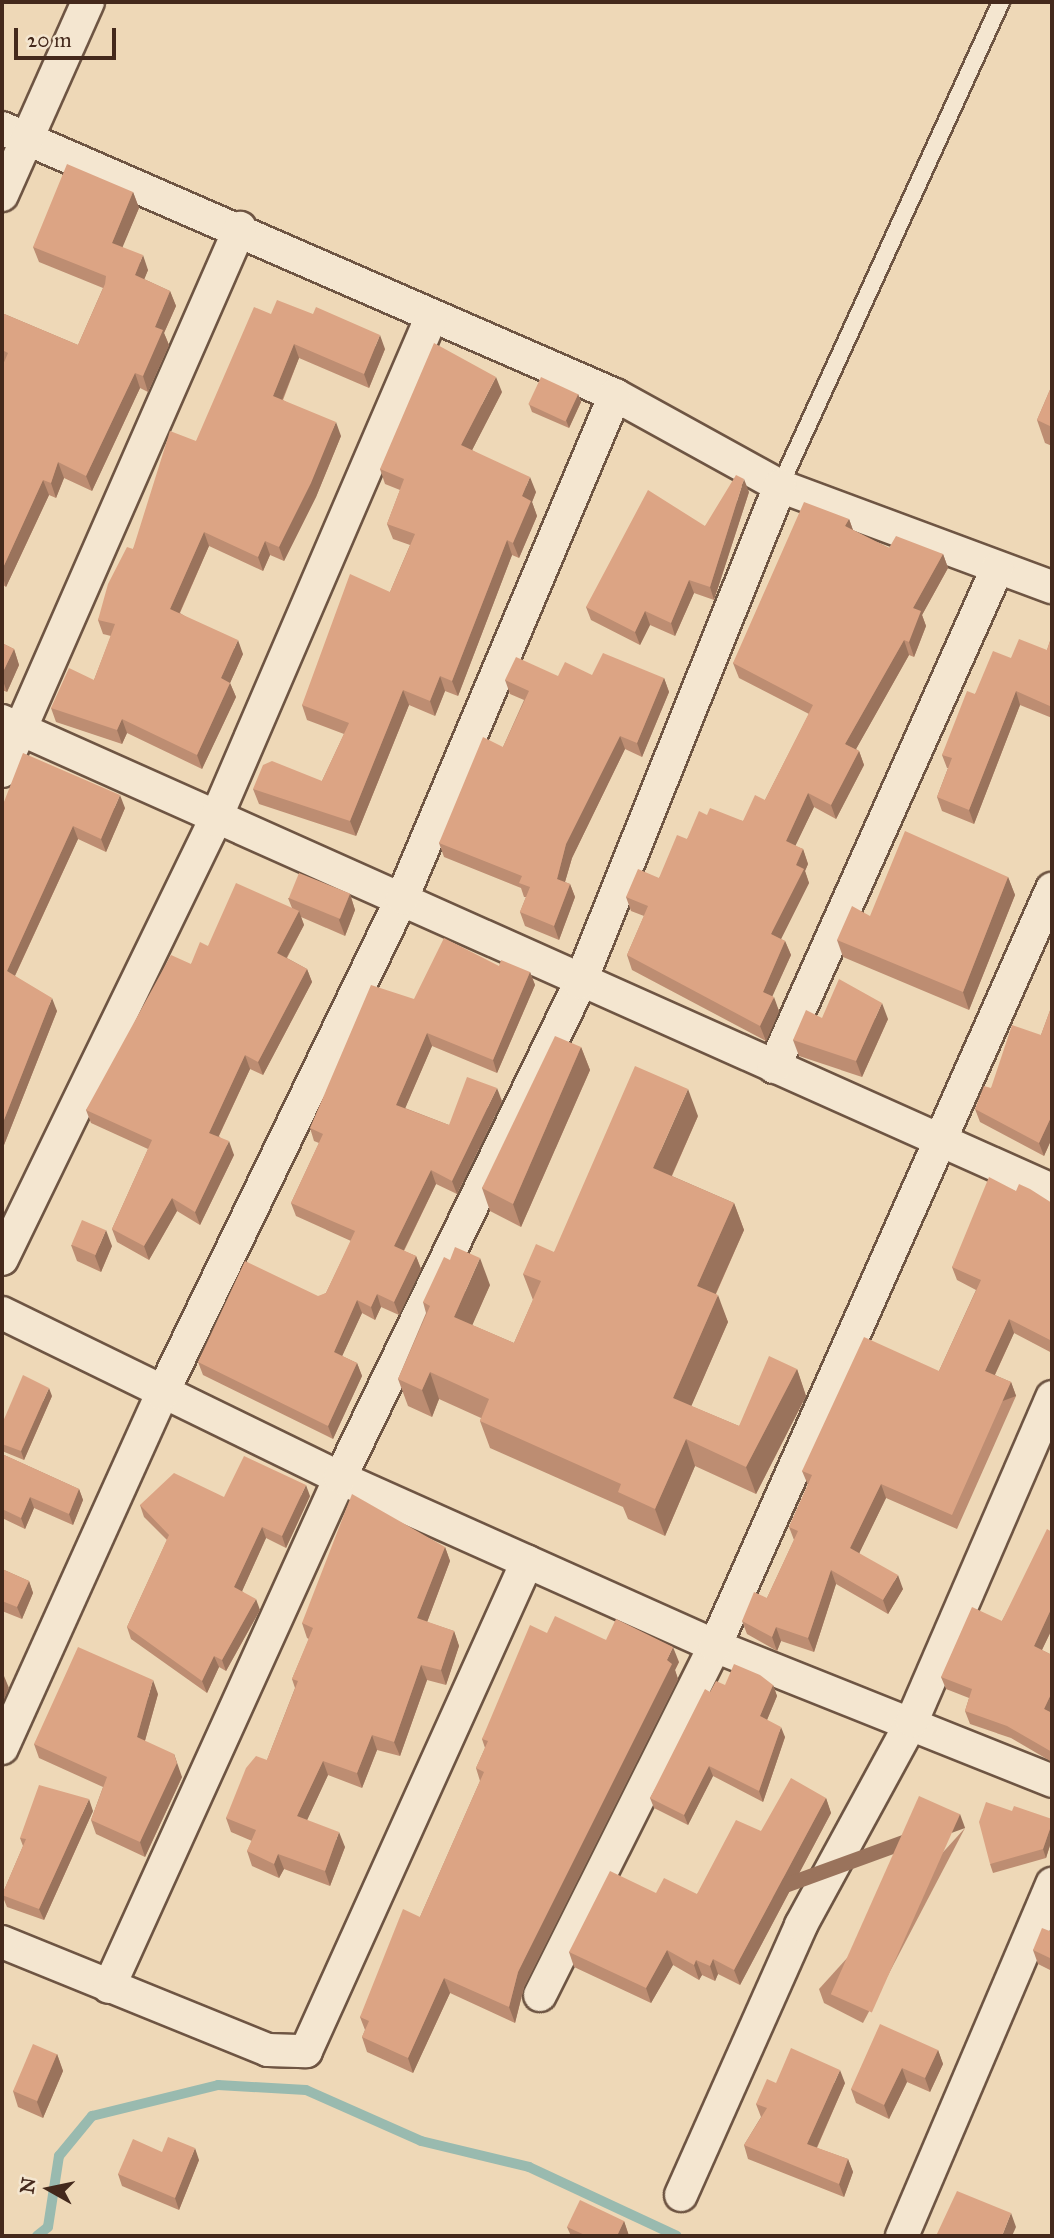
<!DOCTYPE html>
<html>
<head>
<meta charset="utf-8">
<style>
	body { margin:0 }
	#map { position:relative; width:1054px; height:2238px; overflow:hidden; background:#eed8b7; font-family:"IM FELL Great Primer",serif }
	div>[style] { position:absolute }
	.stream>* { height:10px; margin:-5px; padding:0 5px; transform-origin:5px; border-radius:5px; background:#99baaf }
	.roads { filter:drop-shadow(2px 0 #6e5543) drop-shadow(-2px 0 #6e5543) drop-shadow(0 2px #6e5543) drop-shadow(0 -2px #6e5543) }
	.service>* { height:16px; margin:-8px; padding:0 8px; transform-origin:8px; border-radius:8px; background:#f4e6d0 }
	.minor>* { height:32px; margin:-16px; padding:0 16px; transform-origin:16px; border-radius:16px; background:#f4e6d0 }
	.wall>* { inset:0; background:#bd8d72 }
	.shaded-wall>* { inset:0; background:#9a735c; transform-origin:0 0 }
	.building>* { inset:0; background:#dca484; transform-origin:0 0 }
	span { translate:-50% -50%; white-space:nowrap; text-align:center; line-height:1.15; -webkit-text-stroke:5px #f4e6d0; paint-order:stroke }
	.frame { position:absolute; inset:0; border:4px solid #44291c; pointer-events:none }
	.north { position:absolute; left:14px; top:2154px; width:70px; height:70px; -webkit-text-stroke:5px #f4e6d0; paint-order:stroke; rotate:279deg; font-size:19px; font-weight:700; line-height:28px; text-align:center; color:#44291c }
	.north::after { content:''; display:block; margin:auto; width:24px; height:32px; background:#44291c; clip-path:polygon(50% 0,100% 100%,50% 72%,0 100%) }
	.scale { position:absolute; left:14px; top:28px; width:102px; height:32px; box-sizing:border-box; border:4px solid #44291c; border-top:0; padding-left:9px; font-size:21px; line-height:24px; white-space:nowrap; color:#44291c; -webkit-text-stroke:5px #f4e6d0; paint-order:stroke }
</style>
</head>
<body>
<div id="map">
	<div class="stream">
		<div style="left:37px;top:2236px;width:14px;rotate:-39deg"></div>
		<div style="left:48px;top:2227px;width:72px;rotate:-81.2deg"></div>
		<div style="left:59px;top:2156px;width:52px;rotate:-50.5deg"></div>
		<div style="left:92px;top:2116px;width:130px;rotate:-13.8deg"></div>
		<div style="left:218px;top:2085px;width:88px;rotate:3.3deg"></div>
		<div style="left:306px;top:2090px;width:126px;rotate:23.9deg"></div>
		<div style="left:421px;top:2141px;width:111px;rotate:13.5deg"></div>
		<div style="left:529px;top:2167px;width:163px;rotate:25deg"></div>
	</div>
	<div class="roads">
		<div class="service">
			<div style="left:780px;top:486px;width:532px;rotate:-65.46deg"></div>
		</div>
		<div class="minor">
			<div style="left:2px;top:128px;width:669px;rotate:23.54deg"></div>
			<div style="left:615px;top:395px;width:188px;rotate:28.9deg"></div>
			<div style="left:780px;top:486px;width:290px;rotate:20.4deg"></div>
			<div style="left:2px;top:195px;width:211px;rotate:-66deg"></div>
			<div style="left:2px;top:721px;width:1150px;rotate:24.07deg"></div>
			<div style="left:2px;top:771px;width:593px;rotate:-66.33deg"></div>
			<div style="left:774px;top:1067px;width:546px;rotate:-65.88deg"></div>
			<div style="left:2px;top:1259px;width:488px;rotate:-64.1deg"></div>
			<div style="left:215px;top:820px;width:546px;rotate:-66.72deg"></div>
			<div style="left:2px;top:1313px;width:376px;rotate:26deg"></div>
			<div style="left:340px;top:1478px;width:411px;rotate:24.1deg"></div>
			<div style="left:715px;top:1646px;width:363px;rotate:21.8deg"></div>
			<div style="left:2px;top:1748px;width:388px;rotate:-65.7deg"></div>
			<div style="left:162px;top:1394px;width:551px;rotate:-64.18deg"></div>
			<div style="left:402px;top:898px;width:546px;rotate:-67.05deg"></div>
			<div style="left:2px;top:1942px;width:287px;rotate:22.1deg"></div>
			<div style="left:268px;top:2050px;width:38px;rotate:2deg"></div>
			<div style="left:306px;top:2051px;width:537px;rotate:-65.68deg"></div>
			<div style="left:109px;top:1987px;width:559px;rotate:-65.59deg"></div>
			<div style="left:340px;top:1478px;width:550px;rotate:-64.13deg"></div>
			<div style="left:580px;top:983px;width:536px;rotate:-68.08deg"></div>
			<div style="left:540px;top:1995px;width:390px;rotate:-63.4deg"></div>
			<div style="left:715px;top:1646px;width:829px;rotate:-66deg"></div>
			<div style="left:681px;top:2195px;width:295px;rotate:-66deg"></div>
			<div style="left:801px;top:1925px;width:232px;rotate:-61.4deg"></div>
			<div style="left:912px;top:1721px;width:353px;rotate:-66.6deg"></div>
			<div style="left:902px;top:2236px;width:383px;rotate:-66.9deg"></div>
		</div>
	</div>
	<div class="wall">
		<div style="clip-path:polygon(133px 192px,139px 208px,122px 247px,148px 270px,144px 279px,170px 291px,176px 306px,164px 333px,169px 345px,148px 392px,140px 388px,92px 491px,64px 478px,56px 498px,49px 495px,6px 587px,2px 584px,2px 367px,3px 364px,2px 363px,2px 313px,78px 345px,103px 288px,39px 262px,33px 247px)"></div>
		<div style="clip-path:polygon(271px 314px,385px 349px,369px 388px,299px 358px,283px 400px,341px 436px,316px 497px,284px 561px,270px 555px,263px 571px,209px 546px,180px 613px,243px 654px,230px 683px,236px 697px,202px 769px,127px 733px,122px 744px,56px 722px,51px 708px,94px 680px,111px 636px,103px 634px,98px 620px,133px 549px)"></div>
		<div style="clip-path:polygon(1052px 385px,1052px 446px,1045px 443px,1037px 420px)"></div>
		<div style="clip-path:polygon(502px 392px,472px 450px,536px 492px,532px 502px,537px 516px,519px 558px,512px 555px,458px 696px,445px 691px,435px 716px,409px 705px,356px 836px,259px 804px,253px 789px,322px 781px,344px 734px,307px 720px,302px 705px,390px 592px,410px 545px,393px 539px,387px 524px,400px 490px,385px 484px,380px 469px)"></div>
		<div style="clip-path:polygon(578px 394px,581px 402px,569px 428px,532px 412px,529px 404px)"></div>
		<div style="clip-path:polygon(749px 492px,714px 600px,694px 593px,675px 636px,650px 625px,640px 645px,591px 620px,586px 607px,705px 526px)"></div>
		<div style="clip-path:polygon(849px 519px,853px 530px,889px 548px,943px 554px,948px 568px,922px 615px,926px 626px,914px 657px,909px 655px,856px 749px,859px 751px,864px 765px,836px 819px,814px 807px,795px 846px,803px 849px,808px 864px,805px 871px,809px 883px,781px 939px,785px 941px,791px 955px,772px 996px,779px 1011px,766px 1041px,632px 970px,627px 955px,644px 916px,631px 911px,626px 897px,659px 878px,687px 839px,707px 815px,743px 821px,765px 800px,809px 714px,739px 678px,733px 663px)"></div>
		<div style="clip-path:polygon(1052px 635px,1052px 718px,1020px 705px,974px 824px,942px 811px,937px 797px,948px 768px,947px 768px,942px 755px,975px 694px,1011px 658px,1047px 650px)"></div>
		<div style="clip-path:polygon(2px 643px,14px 649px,19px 665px,7px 692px,2px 690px)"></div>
		<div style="clip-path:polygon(592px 675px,664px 678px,669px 692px,642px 757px,625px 749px,572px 858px,565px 882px,570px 884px,575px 897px,559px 940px,525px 926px,520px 912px,526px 897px,524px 897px,521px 888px,444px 857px,439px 843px,503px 747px,524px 700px,510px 694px,505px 680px,558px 676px)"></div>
		<div style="clip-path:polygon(2px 807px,125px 808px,106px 852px,78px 839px,15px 976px,57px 1011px,2px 1150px)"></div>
		<div style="clip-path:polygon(1008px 877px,1015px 895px,969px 1010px,843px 957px,837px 940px)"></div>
		<div style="clip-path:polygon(350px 894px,355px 910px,345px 936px,301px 917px,304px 925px,287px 958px,307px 969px,312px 982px,263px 1075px,250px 1069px,219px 1136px,234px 1155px,200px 1225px,177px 1211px,149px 1260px,117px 1242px,112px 1229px,148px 1149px,91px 1123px,86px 1110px,191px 964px,208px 946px,292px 908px,288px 898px)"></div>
		<div style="clip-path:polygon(530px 972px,535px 985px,497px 1073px,432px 1046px,405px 1108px,449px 1125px,502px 1101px,457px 1194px,436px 1184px,404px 1251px,416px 1256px,421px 1269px,399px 1315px,381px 1307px,375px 1320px,362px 1313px,342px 1356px,357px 1363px,362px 1376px,333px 1439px,203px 1375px,198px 1362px,326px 1293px,351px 1241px,296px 1216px,291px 1203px,319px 1143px,314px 1141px,310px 1128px,414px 999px)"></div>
		<div style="clip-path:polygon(1052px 1005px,1052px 1138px,1044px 1156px,980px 1122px,975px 1109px,991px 1088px,1041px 1035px)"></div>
		<div style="clip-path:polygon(822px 1018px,888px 1019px,862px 1077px,799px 1056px,793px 1040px)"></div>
		<div style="clip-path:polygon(581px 1047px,590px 1070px,521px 1227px,490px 1211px,482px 1188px)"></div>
		<div style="clip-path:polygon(698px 1116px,672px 1176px,734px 1203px,744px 1230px,716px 1294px,728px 1322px,691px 1406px,739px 1426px,797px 1369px,806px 1396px,756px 1494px,695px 1466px,665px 1536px,628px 1519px,623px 1507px,490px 1448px,480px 1421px,481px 1418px,439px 1399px,432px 1417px,408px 1406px,398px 1379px,426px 1313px,423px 1302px,490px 1285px,472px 1325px,514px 1343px,533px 1300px,523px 1274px,554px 1252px)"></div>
		<div style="clip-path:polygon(1016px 1191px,1052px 1203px,1052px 1353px,1014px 1333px,995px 1375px,1011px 1382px,1016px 1396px,957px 1529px,886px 1498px,859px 1553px,903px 1589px,888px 1614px,836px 1584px,814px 1652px,781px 1641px,777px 1651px,747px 1634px,742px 1621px,767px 1598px,794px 1540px,789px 1527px,808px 1485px,802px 1471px,939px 1371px,976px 1290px,957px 1280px,952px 1267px)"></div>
		<div style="clip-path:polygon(71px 1245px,112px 1246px,101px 1272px,77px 1261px)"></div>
		<div style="clip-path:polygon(52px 1396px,24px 1460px,2px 1451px,2px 1424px)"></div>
		<div style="clip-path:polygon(2px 1454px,79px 1489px,83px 1500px,73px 1525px,34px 1508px,25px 1529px,2px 1518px)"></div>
		<div style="clip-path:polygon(310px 1496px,286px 1548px,266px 1538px,242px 1591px,260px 1610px,226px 1671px,219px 1667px,207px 1693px,131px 1639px,127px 1627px,167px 1540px,144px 1517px,140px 1505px,224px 1497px)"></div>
		<div style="clip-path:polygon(1052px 1532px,1052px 1629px,1042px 1650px,1052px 1655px,1052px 1762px,1011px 1738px,970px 1724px,965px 1711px,969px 1698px,946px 1689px,941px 1677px,1002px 1621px)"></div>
		<div style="clip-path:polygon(445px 1547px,450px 1561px,427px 1622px,454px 1631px,459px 1646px,446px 1685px,427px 1680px,400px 1756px,377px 1750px,362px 1788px,328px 1775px,307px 1820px,345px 1847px,330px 1886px,284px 1869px,279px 1878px,252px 1866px,247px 1851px,252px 1841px,231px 1832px,226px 1818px,267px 1760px,295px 1688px,292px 1679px,309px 1639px,307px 1638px,302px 1623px)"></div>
		<div style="clip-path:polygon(2px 1569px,29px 1581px,33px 1593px,22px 1619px,2px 1611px)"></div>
		<div style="clip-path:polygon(547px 1633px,606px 1640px,679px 1662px,675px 1670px,678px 1679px,524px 1987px,515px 2023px,450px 1993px,413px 2073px,367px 2052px,362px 2037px,365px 2030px,360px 2017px,420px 1917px,480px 1781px,476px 1768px,485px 1748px,482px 1739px)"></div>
		<div style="clip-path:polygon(725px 1685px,773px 1685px,777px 1696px,767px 1720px,785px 1737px,763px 1802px,713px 1776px,688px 1825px,654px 1808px,650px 1798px,710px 1692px)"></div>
		<div style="clip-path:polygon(158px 1694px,145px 1741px,182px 1777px,145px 1857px,96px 1834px,91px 1820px,103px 1787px,39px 1758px,34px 1744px)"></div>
		<div style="clip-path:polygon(826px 1798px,831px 1813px,740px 1985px,718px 1974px,715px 1981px,702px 1975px,699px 1980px,673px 1965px,651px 2003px,574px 1967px,569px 1952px,656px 1893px,697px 1894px,761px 1831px)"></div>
		<div style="clip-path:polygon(93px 1811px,44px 1920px,7px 1907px,2px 1895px,23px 1846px,20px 1838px)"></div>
		<div style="clip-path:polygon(1052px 1819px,1052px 1839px,1046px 1858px,993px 1873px,990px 1864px)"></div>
		<div style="clip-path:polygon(965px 1828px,863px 2023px,824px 2003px,819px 1989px)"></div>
		<div style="clip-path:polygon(1052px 1932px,1052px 1971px,1038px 1964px,1033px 1950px)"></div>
		<div style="clip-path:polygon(938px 2050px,943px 2064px,930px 2092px,907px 2082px,889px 2119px,856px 2103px,851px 2089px)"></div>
		<div style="clip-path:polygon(57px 2054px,63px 2071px,43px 2118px,18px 2107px,13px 2091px)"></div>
		<div style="clip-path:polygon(776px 2083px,845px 2083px,817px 2148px,848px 2159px,853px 2172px,844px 2197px,748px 2159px,744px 2145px,761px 2117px,756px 2104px)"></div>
		<div style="clip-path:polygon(162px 2152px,199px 2160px,179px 2210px,122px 2186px,118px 2174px)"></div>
		<div style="clip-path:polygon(624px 2221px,629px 2236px,571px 2236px,567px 2227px)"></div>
	</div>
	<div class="shaded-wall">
		<div style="clip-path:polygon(133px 192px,139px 208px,118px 258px,112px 243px)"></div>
		<div style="clip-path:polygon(143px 255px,148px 270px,140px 290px,135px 275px)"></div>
		<div style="clip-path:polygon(170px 291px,176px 306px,164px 333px,169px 345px,148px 392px,143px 376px,155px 327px)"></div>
		<div style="clip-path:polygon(380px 335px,385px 349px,369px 388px,364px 374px)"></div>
		<div style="clip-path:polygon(294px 344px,299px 358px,278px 410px,273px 396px)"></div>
		<div style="clip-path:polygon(135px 373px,140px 388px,92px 491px,86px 476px)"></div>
		<div style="clip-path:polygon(496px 377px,502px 392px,467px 460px,461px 445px)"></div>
		<div style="clip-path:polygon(578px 394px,581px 402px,569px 428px,566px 420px)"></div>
		<div style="clip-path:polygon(336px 422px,341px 436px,316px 497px,284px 561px,279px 547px)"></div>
		<div style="clip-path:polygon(58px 462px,64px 478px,56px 498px,51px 483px)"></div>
		<div style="clip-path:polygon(530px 477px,536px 492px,532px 502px,537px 516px,519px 558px,513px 543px,522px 496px)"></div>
		<div style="clip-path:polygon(744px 479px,749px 492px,714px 600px,710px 587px)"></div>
		<div style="clip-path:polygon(43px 480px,49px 495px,6px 587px,2px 574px,2px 570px)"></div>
		<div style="clip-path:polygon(849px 519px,854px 533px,845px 526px)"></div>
		<div style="clip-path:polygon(204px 532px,209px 546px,175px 623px,170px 609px)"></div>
		<div style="clip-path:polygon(507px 540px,512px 555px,458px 696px,452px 681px)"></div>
		<div style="clip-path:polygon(265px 541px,270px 555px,263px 571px,258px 557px)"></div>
		<div style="clip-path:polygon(943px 554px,948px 568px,922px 615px,926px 626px,914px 657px,909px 642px,913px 608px)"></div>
		<div style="clip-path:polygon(689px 580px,694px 593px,675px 636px,671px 623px)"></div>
		<div style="clip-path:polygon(645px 611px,650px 625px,640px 645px,635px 632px)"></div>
		<div style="clip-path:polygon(238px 640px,243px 654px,226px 692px,221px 678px)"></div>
		<div style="clip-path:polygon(904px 640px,909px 655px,851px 758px,845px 744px)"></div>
		<div style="clip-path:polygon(14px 649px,19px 665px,7px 692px,2px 678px,2px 674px)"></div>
		<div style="clip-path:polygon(440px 676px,445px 691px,435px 716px,430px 701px)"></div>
		<div style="clip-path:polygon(664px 678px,669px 692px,642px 757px,637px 743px)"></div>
		<div style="clip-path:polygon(230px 683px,236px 697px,202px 769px,197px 755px)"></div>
		<div style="clip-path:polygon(403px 690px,409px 705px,356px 836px,350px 821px)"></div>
		<div style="clip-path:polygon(1016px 691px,1020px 705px,974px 824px,969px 810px)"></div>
		<div style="clip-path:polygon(122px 719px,127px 733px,122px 744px,117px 730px)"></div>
		<div style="clip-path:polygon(620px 736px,625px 749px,572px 858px,562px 892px,557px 879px,566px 844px)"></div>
		<div style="clip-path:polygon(859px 751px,864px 765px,836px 819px,831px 805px)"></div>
		<div style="clip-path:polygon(808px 793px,814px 807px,791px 855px,786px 841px)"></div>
		<div style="clip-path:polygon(120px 795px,125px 808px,106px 852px,101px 839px)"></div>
		<div style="clip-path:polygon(73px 826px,78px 839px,11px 984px,7px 971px)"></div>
		<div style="clip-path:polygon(803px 849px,808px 864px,805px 871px,809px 883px,776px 949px,771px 934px,796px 865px)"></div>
		<div style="clip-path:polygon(1008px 877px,1015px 895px,969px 1010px,963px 992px)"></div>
		<div style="clip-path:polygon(570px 884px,575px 897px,559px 940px,554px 926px)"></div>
		<div style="clip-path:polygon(350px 894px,355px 910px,345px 936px,339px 920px)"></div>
		<div style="clip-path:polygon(299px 911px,304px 925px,282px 966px,277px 953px)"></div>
		<div style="clip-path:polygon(785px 941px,791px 955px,768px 1006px,763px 992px)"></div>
		<div style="clip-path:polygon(307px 969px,312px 982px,263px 1075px,258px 1062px)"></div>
		<div style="clip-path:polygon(530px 972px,535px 985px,497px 1073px,493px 1060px)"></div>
		<div style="clip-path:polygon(774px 997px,779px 1011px,766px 1041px,760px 1026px)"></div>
		<div style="clip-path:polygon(52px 998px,57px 1011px,2px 1150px,2px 1125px)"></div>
		<div style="clip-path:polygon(882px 1003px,888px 1019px,862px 1077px,856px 1061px)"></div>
		<div style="clip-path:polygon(427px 1033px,432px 1046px,401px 1118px,396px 1105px)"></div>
		<div style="clip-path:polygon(581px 1047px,590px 1070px,521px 1227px,513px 1204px)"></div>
		<div style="clip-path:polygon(245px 1055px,250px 1069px,214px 1146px,209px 1133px)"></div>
		<div style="clip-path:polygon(497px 1088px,502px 1101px,457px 1194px,452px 1181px)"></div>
		<div style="clip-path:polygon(688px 1089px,698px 1116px,663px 1195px,653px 1168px)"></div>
		<div style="clip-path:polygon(1052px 1115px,1052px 1138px,1044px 1156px,1039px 1143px)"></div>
		<div style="clip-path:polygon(229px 1141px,234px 1155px,200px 1225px,195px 1212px)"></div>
		<div style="clip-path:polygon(431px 1170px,436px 1184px,399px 1260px,394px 1246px)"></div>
		<div style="clip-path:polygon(172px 1198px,177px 1211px,149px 1260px,144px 1246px)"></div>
		<div style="clip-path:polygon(734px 1203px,744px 1230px,707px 1313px,697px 1286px)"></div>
		<div style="clip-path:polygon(106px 1230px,112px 1246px,101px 1272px,95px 1256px)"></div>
		<div style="clip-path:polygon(416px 1256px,421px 1269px,399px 1315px,394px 1302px)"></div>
		<div style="clip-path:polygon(480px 1258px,490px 1285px,464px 1344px,454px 1317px)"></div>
		<div style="clip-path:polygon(377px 1294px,381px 1307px,375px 1320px,371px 1307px)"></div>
		<div style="clip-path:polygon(718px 1295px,728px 1322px,683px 1425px,673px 1398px)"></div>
		<div style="clip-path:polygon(357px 1300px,362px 1313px,338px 1365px,334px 1352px)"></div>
		<div style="clip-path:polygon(1009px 1319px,1014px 1333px,990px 1385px,985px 1371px)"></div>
		<div style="clip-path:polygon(357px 1363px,362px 1376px,333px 1439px,328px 1426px)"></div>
		<div style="clip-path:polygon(797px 1369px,806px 1396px,756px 1494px,746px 1467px)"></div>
		<div style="clip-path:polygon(430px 1372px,439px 1399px,432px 1417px,422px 1390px)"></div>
		<div style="left:1011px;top:1382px;width:15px;height:145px;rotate:70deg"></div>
		<div style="clip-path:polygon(49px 1388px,52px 1396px,24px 1460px,21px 1451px)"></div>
		<div style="clip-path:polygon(686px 1439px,695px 1466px,665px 1536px,655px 1509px)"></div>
		<div style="clip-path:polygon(881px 1484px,886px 1498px,855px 1562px,850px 1548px)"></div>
		<div style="clip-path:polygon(306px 1485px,310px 1496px,286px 1548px,282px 1536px)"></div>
		<div style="clip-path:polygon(79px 1489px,83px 1500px,73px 1525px,69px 1514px)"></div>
		<div style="clip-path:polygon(30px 1497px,34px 1508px,25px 1529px,21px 1518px)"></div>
		<div style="clip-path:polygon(262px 1527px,266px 1538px,239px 1598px,234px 1587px)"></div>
		<div style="clip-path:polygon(445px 1547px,450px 1561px,423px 1633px,417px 1618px)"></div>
		<div style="clip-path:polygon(831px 1570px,836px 1584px,814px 1652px,808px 1638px)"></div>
		<div style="clip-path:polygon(898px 1575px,903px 1589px,888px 1614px,883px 1600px)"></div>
		<div style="clip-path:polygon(29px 1581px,33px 1593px,22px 1619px,17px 1607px)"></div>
		<div style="clip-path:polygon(256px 1599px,260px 1610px,226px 1671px,222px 1660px)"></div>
		<div style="clip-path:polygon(1052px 1607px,1052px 1629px,1038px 1658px,1034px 1646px)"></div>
		<div style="clip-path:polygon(776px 1627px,781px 1641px,777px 1651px,772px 1637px)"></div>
		<div style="clip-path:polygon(454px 1631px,459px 1646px,446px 1685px,441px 1670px)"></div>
		<div style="clip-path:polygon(673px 1647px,679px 1662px,675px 1670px,678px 1679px,524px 1987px,515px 2023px,509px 2007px,518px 1972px)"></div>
		<div style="clip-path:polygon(214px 1656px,219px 1667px,207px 1693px,202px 1681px)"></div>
		<div style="clip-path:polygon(421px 1665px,427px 1680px,400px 1756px,394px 1742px)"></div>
		<div style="clip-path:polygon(4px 1676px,9px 1688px,2px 1704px,2px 1682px)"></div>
		<div style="clip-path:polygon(153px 1680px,158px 1694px,142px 1751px,137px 1737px)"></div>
		<div style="clip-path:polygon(773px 1685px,777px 1696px,764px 1727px,760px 1716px)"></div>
		<div style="clip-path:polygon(1052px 1692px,1052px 1713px,1044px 1709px)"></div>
		<div style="clip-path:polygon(781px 1727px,785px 1737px,763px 1802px,759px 1791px)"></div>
		<div style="clip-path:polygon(372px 1735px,377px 1750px,362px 1788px,357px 1773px)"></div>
		<div style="clip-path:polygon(174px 1754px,182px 1777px,145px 1857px,140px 1842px)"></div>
		<div style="clip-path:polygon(323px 1761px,328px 1775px,302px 1831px,297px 1816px)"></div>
		<div style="clip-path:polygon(709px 1766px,713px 1776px,688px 1825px,684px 1815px)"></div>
		<div style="clip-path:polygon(826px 1798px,831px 1813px,740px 1985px,734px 1970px)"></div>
		<div style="clip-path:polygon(89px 1799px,93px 1811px,44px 1920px,39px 1909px)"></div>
		<div style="left:960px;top:1814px;width:15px;height:220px;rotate:70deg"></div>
		<div style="clip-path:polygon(1052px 1823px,1052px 1839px,1046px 1858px,1043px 1849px)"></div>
		<div style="clip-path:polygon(339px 1832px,345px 1847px,330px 1886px,325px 1871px)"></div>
		<div style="clip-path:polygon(278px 1854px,284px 1869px,279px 1878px,274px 1864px)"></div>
		<div style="clip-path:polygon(667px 1950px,673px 1965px,651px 2003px,646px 1988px)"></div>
		<div style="clip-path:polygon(713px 1959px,718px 1974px,715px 1981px,710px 1966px)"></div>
		<div style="clip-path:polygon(696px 1960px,702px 1975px,699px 1980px,694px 1965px)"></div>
		<div style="clip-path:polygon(444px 1978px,450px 1993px,413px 2073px,408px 2058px)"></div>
		<div style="clip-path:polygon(938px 2050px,943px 2064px,930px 2092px,925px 2078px)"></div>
		<div style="clip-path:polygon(57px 2054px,63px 2071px,43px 2118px,37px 2102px)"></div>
		<div style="clip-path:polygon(902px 2068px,907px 2082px,889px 2119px,884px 2105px)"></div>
		<div style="clip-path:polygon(840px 2070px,845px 2083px,812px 2158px,807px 2144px)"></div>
		<div style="clip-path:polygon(195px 2148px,199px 2160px,179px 2210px,175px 2198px)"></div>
		<div style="clip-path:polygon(848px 2159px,853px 2172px,844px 2197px,839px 2184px)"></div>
		<div style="clip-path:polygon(1011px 2213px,1016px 2227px,1012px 2236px,1002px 2236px)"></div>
		<div style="clip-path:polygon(624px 2221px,629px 2236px,617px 2236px)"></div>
	</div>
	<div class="building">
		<div style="clip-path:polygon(67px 164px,133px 192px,112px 243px,143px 255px,135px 275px,170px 291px,155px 327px,163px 330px,143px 376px,135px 373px,86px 476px,58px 462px,51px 483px,43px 480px,2px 570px,2px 367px,8px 353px,2px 350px,2px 313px,78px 345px,105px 284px,106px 276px,33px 247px)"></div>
		<div style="clip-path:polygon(277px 300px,313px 314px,316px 307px,380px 335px,364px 374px,294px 344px,273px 396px,336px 422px,311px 483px,279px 547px,265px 541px,258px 557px,204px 532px,170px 609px,238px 640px,221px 678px,230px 683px,197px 755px,122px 719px,117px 730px,51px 708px,69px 668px,94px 680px,115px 624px,98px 620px,108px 584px,127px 547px,133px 549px,170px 431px,196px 441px,254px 307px,271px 314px)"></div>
		<div style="clip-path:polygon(434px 343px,496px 377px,461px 445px,530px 477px,522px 496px,531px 501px,513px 543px,507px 540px,452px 681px,440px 676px,430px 701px,403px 690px,350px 821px,253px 789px,263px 765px,272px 761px,322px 781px,349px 723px,302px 705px,350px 574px,390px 592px,415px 534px,387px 524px,404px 479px,380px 469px)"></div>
		<div style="left:541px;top:377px;width:41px;height:30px;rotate:25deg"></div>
		<div style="clip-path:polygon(1052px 385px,1052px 427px,1037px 420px)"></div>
		<div style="clip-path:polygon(736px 475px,744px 479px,710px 587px,689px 580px,671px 623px,645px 611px,635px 632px,586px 607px,648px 490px,705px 526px)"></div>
		<div style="clip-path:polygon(804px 502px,849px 519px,845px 526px,889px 548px,896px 536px,943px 554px,913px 608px,921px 611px,909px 642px,904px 640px,845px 744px,859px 751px,831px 805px,808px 793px,786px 841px,803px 849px,796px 865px,804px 869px,771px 934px,785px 941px,763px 992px,774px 997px,760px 1026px,627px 955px,648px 906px,626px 897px,638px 869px,659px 878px,677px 835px,687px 839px,699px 811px,707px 815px,710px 808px,743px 821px,755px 795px,765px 800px,813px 705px,733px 663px)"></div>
		<div style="clip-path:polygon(1052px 635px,1052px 707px,1016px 691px,969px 810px,937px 797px,952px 758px,942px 755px,967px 691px,975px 694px,993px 651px,1011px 658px,1019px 639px,1047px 650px)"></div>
		<div style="clip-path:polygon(2px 643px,14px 649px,2px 674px)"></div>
		<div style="clip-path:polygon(603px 653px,664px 678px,637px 743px,620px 736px,566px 844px,557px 879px,570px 884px,554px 926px,520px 912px,530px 887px,519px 883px,522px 876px,439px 843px,483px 737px,503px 747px,529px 691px,505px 680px,516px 657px,558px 676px,565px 662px,592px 675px)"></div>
		<div style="clip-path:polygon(23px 753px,120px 795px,101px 839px,73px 826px,7px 971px,52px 998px,2px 1125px,2px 807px)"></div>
		<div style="clip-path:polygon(905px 831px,1008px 877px,963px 992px,837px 940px,852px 906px,870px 916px)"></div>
		<div style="left:299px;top:873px;width:55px;height:27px;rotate:22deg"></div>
		<div style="clip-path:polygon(236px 883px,299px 911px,277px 953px,307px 969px,258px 1062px,245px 1055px,209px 1133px,229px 1141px,195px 1212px,172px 1198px,144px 1246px,112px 1229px,152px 1140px,86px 1110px,171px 955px,191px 964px,200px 942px,208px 946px)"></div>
		<div style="clip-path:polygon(444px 938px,499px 966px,501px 960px,530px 972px,493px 1060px,427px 1033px,396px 1105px,449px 1125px,467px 1077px,497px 1088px,452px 1181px,431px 1170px,394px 1246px,416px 1256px,394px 1302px,377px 1294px,371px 1307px,357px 1300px,334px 1352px,357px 1363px,328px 1426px,198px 1362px,245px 1261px,318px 1296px,326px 1293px,355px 1231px,291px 1203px,323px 1134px,310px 1128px,371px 985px,414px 999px)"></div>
		<div style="clip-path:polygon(839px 979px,882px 1003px,856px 1061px,793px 1040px,806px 1010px,822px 1018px)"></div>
		<div style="clip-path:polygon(1052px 1005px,1052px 1115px,1039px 1143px,975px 1109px,984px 1086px,991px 1088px,1012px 1025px,1041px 1035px)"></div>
		<div style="clip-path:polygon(555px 1036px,581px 1047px,513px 1204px,482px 1188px)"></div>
		<div style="clip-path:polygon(635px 1066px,688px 1089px,653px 1168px,734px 1203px,697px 1286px,718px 1295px,673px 1398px,739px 1426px,769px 1356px,797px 1369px,746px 1467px,686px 1439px,655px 1509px,618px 1492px,621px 1484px,480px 1421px,489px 1399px,430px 1372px,422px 1390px,398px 1379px,430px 1306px,423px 1302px,444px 1257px,450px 1260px,455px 1247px,480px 1258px,454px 1317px,514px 1343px,541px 1281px,523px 1274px,536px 1244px,554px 1252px)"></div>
		<div style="clip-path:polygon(989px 1177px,1016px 1191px,1019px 1184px,1030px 1189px,1052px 1203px,1052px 1341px,1009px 1319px,985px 1371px,1011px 1382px,952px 1515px,881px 1484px,850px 1548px,898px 1575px,883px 1600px,831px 1570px,808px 1638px,776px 1627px,772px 1637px,742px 1621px,754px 1592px,767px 1598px,798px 1531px,789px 1527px,812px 1475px,802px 1471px,864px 1337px,939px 1371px,981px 1280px,952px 1267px)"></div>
		<div style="left:82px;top:1220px;width:26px;height:27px;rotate:23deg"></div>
		<div style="clip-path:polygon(23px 1375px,49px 1388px,21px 1451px,2px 1444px,2px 1424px)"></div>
		<div style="clip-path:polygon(2px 1454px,79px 1489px,69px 1514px,30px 1497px,21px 1518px,2px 1509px)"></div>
		<div style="clip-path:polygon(244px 1456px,306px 1485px,282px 1536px,262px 1527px,234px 1587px,256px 1599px,222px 1660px,214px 1656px,202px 1681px,127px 1627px,169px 1535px,140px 1505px,174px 1473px,224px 1497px)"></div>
		<div style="clip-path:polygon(352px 1494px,445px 1547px,417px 1618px,454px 1631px,441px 1670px,421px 1665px,394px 1742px,372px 1735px,357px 1773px,323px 1761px,297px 1816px,339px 1832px,325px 1871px,278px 1854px,274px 1864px,247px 1851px,256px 1830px,226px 1818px,246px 1768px,256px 1756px,267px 1760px,298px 1681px,292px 1679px,313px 1628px,302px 1623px)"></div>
		<div style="clip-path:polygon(1047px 1529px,1052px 1532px,1052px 1607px,1034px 1646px,1052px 1655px,1052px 1692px,1044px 1709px,1052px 1713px,1052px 1752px,1007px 1726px,965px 1711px,972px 1689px,941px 1677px,972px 1607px,1002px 1621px)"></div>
		<div style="clip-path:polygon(2px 1569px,29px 1581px,17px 1607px,2px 1601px)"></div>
		<div style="clip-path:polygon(555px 1616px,606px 1640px,616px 1619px,673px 1647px,667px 1660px,672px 1664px,518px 1972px,509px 2007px,444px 1978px,408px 2058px,362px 2037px,369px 2021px,360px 2017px,403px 1909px,420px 1917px,484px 1772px,476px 1768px,488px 1741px,482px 1739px,530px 1625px,547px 1633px)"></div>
		<div style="clip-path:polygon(78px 1647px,153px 1680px,137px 1737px,174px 1754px,177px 1763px,140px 1842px,91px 1820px,107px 1777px,34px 1744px)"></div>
		<div style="clip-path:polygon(734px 1664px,760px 1675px,773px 1685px,760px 1716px,781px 1727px,759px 1791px,709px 1766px,684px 1815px,650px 1798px,705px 1689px,710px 1692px,716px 1681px,725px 1685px)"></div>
		<div style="clip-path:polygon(791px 1778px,826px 1798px,734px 1970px,713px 1959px,710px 1966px,696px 1960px,694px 1965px,667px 1950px,646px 1988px,569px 1952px,610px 1871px,656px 1893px,664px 1878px,697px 1894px,736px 1820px,761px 1831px)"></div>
		<div style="clip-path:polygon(39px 1785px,89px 1799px,39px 1909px,2px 1895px,26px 1839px,20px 1838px)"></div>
		<div style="left:919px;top:1796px;width:45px;height:217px;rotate:24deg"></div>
		<div style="clip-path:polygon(986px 1802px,1012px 1811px,1014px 1806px,1052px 1819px,1052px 1823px,1043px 1849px,990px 1864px,979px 1822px)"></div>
		<div style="clip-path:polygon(1042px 1928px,1052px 1932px,1052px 1959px,1033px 1950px)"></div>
		<div style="clip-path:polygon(880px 2024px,938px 2050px,925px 2078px,902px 2068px,884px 2105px,851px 2089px)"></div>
		<div style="left:33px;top:2044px;width:26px;height:51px;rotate:23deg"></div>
		<div style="clip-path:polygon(791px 2048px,840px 2070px,807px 2144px,848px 2159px,839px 2184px,744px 2145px,767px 2108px,756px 2104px,767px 2079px,776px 2083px)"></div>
		<div style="clip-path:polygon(168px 2137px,195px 2148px,175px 2198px,118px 2174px,133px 2139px,162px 2152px)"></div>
		<div style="clip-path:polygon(957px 2191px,1011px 2213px,1002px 2236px,936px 2236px)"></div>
		<div style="clip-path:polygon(580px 2200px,624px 2221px,617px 2236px,587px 2236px,567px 2227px)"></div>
	</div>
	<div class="frame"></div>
	<div class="north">N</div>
	<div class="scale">20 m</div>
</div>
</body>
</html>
